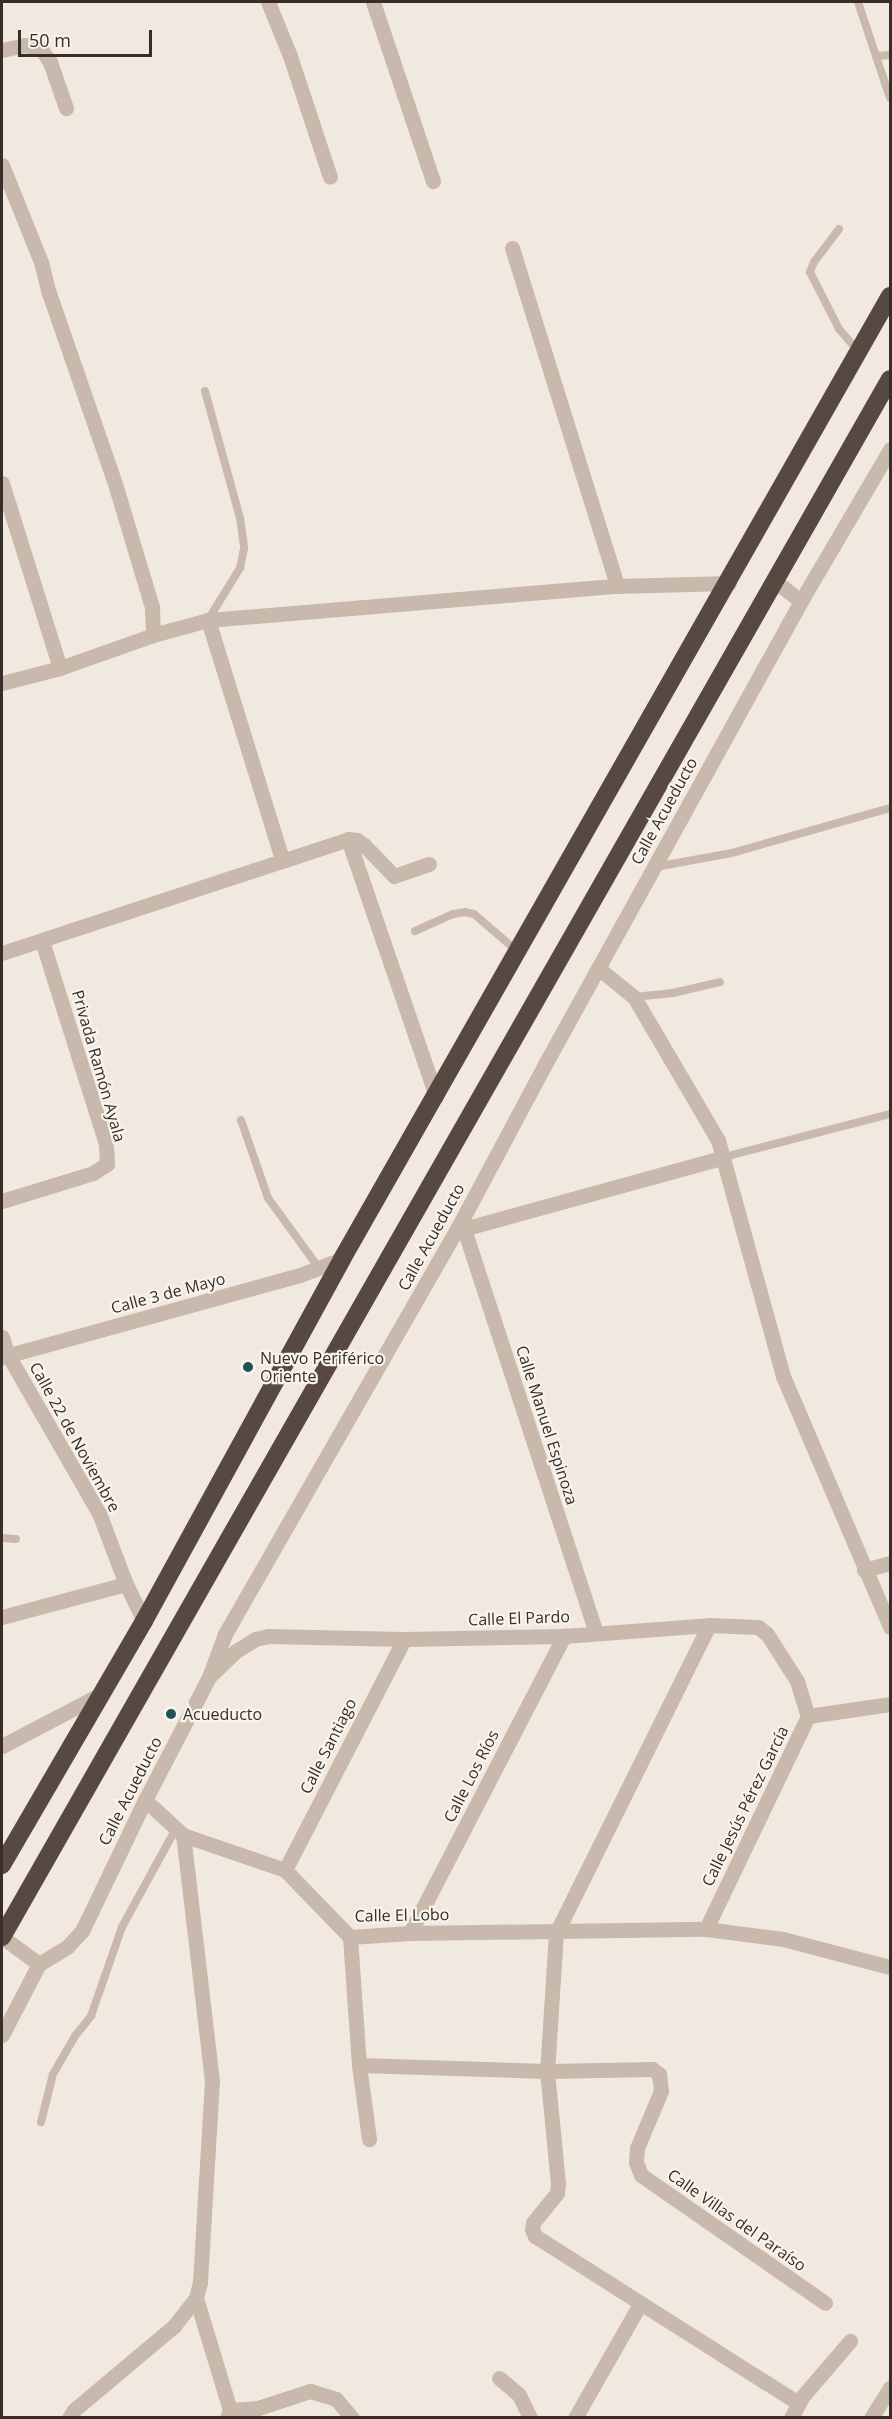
<!DOCTYPE html>
<html>
<head>
<meta charset="utf-8">
<style>
	body { margin:0 }
	#map { position:relative; width:892px; height:2419px; overflow:hidden; background:#f1e9df; font-family:"Open Sans",sans-serif }
	div>[style] { position:absolute }
	.lane>* { height:8px; margin:-4px; padding:0 4px; transform-origin:4px; border-radius:4px; background:#c8b9ac }
	.street>* { height:15px; margin:-7.5px; padding:0 7.5px; transform-origin:7.5px; border-radius:7.5px; background:#c8b9ac }
	.highway>* { height:18px; margin:-9px; padding:0 9px; transform-origin:9px; border-radius:9px; background:#574942 }
	.dots>* { width:16px; height:16px; translate:-50% -50%; box-sizing:border-box; border:3px solid #f9f3eb; border-radius:50% }
	span { translate:-50% -50%; white-space:nowrap; text-align:center; line-height:1.15; -webkit-text-stroke:4.5px #f9f3eb; paint-order:stroke }
	.street-label { font-size:16px; color:#372e2a }
	.poi-label { font-size:16px; color:#372e2a }
	.left { translate:0 -50%; text-align:left }
	.frame { position:absolute; inset:0; border:3px solid #372e2a; pointer-events:none }
	.scale { position:absolute; left:18px; top:30px; width:134px; height:27px; box-sizing:border-box; border:3px solid #372e2a; border-top:0; padding-left:8px; font-size:18px; line-height:21px; white-space:nowrap; color:#372e2a; -webkit-text-stroke:4px #f9f3eb; paint-order:stroke }
</style>
</head>
<body>
<div id="map">
	<div class="lane">
		<div style="left:858px;top:2px;width:101px;rotate:71.6deg"></div>
		<div style="left:876px;top:56px;width:14px;rotate:-4deg"></div>
		<div style="left:839px;top:229px;width:41px;rotate:127.1deg"></div>
		<div style="left:814px;top:262px;width:11px;rotate:112deg"></div>
		<div style="left:810px;top:272px;width:64px;rotate:63deg"></div>
		<div style="left:839px;top:329px;width:29px;rotate:49deg"></div>
		<div style="left:205px;top:391px;width:132px;rotate:74.6deg"></div>
		<div style="left:240px;top:518px;width:30px;rotate:82deg"></div>
		<div style="left:244px;top:548px;width:20px;rotate:101deg"></div>
		<div style="left:240px;top:568px;width:61px;rotate:121.6deg"></div>
		<div style="left:655px;top:867px;width:78px;rotate:-10.3deg"></div>
		<div style="left:732px;top:853px;width:164px;rotate:-15.9deg"></div>
		<div style="left:415px;top:931px;width:42px;rotate:-24.1deg"></div>
		<div style="left:453px;top:914px;width:12px;rotate:-9deg"></div>
		<div style="left:465px;top:912px;width:9px;rotate:13deg"></div>
		<div style="left:474px;top:914px;width:57px;rotate:40.7deg"></div>
		<div style="left:634px;top:997px;width:39px;rotate:-6deg"></div>
		<div style="left:673px;top:993px;width:48px;rotate:-13.2deg"></div>
		<div style="left:241px;top:1120px;width:83px;rotate:70.9deg"></div>
		<div style="left:268px;top:1198px;width:87px;rotate:53.9deg"></div>
		<div style="left:724px;top:1157px;width:171px;rotate:-14.5deg"></div>
		<div style="left:2px;top:1538px;width:14px;rotate:4deg"></div>
		<div style="left:41px;top:2122px;width:49px;rotate:-76deg"></div>
		<div style="left:53px;top:2074px;width:44px;rotate:-59.9deg"></div>
		<div style="left:75px;top:2036px;width:26px;rotate:-51deg"></div>
		<div style="left:91px;top:2016px;width:94px;rotate:-70.8deg"></div>
		<div style="left:122px;top:1927px;width:111px;rotate:-61.3deg"></div>
	</div>
	<div class="street">
		<div style="left:268px;top:2px;width:58px;rotate:67.8deg"></div>
		<div style="left:290px;top:56px;width:127px;rotate:71.7deg"></div>
		<div style="left:373px;top:2px;width:189px;rotate:71.5deg"></div>
		<div style="left:2px;top:50px;width:24px;rotate:-12deg"></div>
		<div style="left:25px;top:45px;width:16px;rotate:14deg"></div>
		<div style="left:41px;top:49px;width:16px;rotate:55deg"></div>
		<div style="left:50px;top:62px;width:49px;rotate:70.8deg"></div>
		<div style="left:2px;top:165px;width:105px;rotate:68.1deg"></div>
		<div style="left:41px;top:262px;width:32px;rotate:76deg"></div>
		<div style="left:49px;top:293px;width:205px;rotate:70.9deg"></div>
		<div style="left:116px;top:487px;width:125px;rotate:73.3deg"></div>
		<div style="left:152px;top:607px;width:28px;rotate:88deg"></div>
		<div style="left:512px;top:248px;width:354px;rotate:72.7deg"></div>
		<div style="left:2px;top:483px;width:194px;rotate:72.6deg"></div>
		<div style="left:775px;top:581px;width:33px;rotate:38deg"></div>
		<div style="left:208px;top:620px;width:250px;rotate:72.8deg"></div>
		<div style="left:2px;top:683px;width:60px;rotate:-14.5deg"></div>
		<div style="left:60px;top:668px;width:99px;rotate:-19.5deg"></div>
		<div style="left:153px;top:635px;width:57px;rotate:-15.3deg"></div>
		<div style="left:208px;top:620px;width:410px;rotate:-4.8deg"></div>
		<div style="left:617px;top:586px;width:112px;rotate:-1.5deg"></div>
		<div style="left:348px;top:839px;width:272px;rotate:71.1deg"></div>
		<div style="left:2px;top:953px;width:364px;rotate:-18.2deg"></div>
		<div style="left:348px;top:839px;width:9px;rotate:6deg"></div>
		<div style="left:357px;top:840px;width:9px;rotate:36deg"></div>
		<div style="left:364px;top:845px;width:43px;rotate:45.9deg"></div>
		<div style="left:394px;top:876px;width:37px;rotate:-19deg"></div>
		<div style="left:598px;top:968px;width:46px;rotate:38.9deg"></div>
		<div style="left:634px;top:997px;width:166px;rotate:59.6deg"></div>
		<div style="left:718px;top:1140px;width:245px;rotate:74.6deg"></div>
		<div style="left:783px;top:1376px;width:273px;rotate:66.9deg"></div>
		<div style="left:2px;top:1201px;width:95px;rotate:-17.1deg"></div>
		<div style="left:93px;top:1173px;width:17px;rotate:-33deg"></div>
		<div style="left:107px;top:1164px;width:20px;rotate:-93deg"></div>
		<div style="left:106px;top:1144px;width:213px;rotate:-107.5deg"></div>
		<div style="left:464px;top:1229px;width:425px;rotate:71.9deg"></div>
		<div style="left:456px;top:1231px;width:278px;rotate:-15.4deg"></div>
		<div style="left:2px;top:1337px;width:19px;rotate:72deg"></div>
		<div style="left:8px;top:1355px;width:182px;rotate:60.1deg"></div>
		<div style="left:99px;top:1513px;width:76px;rotate:69.2deg"></div>
		<div style="left:126px;top:1584px;width:41px;rotate:64.1deg"></div>
		<div style="left:2px;top:1357px;width:309px;rotate:-15.4deg"></div>
		<div style="left:300px;top:1275px;width:45px;rotate:-20.9deg"></div>
		<div style="left:864px;top:1570px;width:27px;rotate:-15deg"></div>
		<div style="left:2px;top:1617px;width:128px;rotate:-14.9deg"></div>
		<div style="left:709px;top:1625px;width:344px;rotate:116.4deg"></div>
		<div style="left:556px;top:1933px;width:138px;rotate:93.7deg"></div>
		<div style="left:547px;top:2071px;width:113px;rotate:84.4deg"></div>
		<div style="left:558px;top:2183px;width:10px;rotate:96deg"></div>
		<div style="left:557px;top:2193px;width:38px;rotate:129deg"></div>
		<div style="left:533px;top:2223px;width:6px;rotate:99deg"></div>
		<div style="left:532px;top:2229px;width:8px;rotate:67deg"></div>
		<div style="left:535px;top:2236px;width:312px;rotate:32.4deg"></div>
		<div style="left:212px;top:1674px;width:33px;rotate:-44deg"></div>
		<div style="left:236px;top:1651px;width:22px;rotate:-32deg"></div>
		<div style="left:255px;top:1639px;width:13px;rotate:-13deg"></div>
		<div style="left:268px;top:1636px;width:136px;rotate:1.3deg"></div>
		<div style="left:404px;top:1639px;width:160px;rotate:-1.1deg"></div>
		<div style="left:564px;top:1636px;width:145px;rotate:-4.3deg"></div>
		<div style="left:709px;top:1625px;width:49px;rotate:2.3deg"></div>
		<div style="left:758px;top:1627px;width:11px;rotate:38deg"></div>
		<div style="left:767px;top:1634px;width:56px;rotate:57.4deg"></div>
		<div style="left:797px;top:1681px;width:37px;rotate:73deg"></div>
		<div style="left:808px;top:1716px;width:236px;rotate:115.6deg"></div>
		<div style="left:808px;top:1716px;width:83px;rotate:-8.3deg"></div>
		<div style="left:2px;top:1746px;width:110px;rotate:-27.7deg"></div>
		<div style="left:145px;top:1800px;width:52px;rotate:42.6deg"></div>
		<div style="left:183px;top:1835px;width:108px;rotate:18.9deg"></div>
		<div style="left:285px;top:1870px;width:93px;rotate:45.9deg"></div>
		<div style="left:350px;top:1937px;width:60px;rotate:-3.8deg"></div>
		<div style="left:410px;top:1933px;width:296px;rotate:-0.8deg"></div>
		<div style="left:706px;top:1929px;width:78px;rotate:7.4deg"></div>
		<div style="left:783px;top:1939px;width:111px;rotate:14.7deg"></div>
		<div style="left:285px;top:1870px;width:260px;rotate:-62.7deg"></div>
		<div style="left:410px;top:1933px;width:335px;rotate:-62.6deg"></div>
		<div style="left:2px;top:1937px;width:46px;rotate:36.1deg"></div>
		<div style="left:350px;top:1937px;width:128px;rotate:86deg"></div>
		<div style="left:359px;top:2065px;width:75px;rotate:82.3deg"></div>
		<div style="left:2px;top:2035px;width:80px;rotate:-62.5deg"></div>
		<div style="left:39px;top:1964px;width:33px;rotate:-31deg"></div>
		<div style="left:67px;top:1947px;width:22px;rotate:-47deg"></div>
		<div style="left:82px;top:1931px;width:145px;rotate:-64.3deg"></div>
		<div style="left:145px;top:1800px;width:139px;rotate:-62.5deg"></div>
		<div style="left:209px;top:1677px;width:46px;rotate:-69.6deg"></div>
		<div style="left:225px;top:1634px;width:465px;rotate:-60.2deg"></div>
		<div style="left:456px;top:1231px;width:187px;rotate:-61.9deg"></div>
		<div style="left:544px;top:1066px;width:531px;rotate:-61.07deg"></div>
		<div style="left:801px;top:601px;width:176px;rotate:-59.6deg"></div>
		<div style="left:359px;top:2065px;width:188px;rotate:1.8deg"></div>
		<div style="left:547px;top:2071px;width:105px;rotate:-1.1deg"></div>
		<div style="left:652px;top:2069px;width:9px;rotate:36deg"></div>
		<div style="left:659px;top:2074px;width:17px;rotate:83deg"></div>
		<div style="left:661px;top:2091px;width:62px;rotate:112.8deg"></div>
		<div style="left:637px;top:2148px;width:14px;rotate:94deg"></div>
		<div style="left:636px;top:2162px;width:14px;rotate:69deg"></div>
		<div style="left:641px;top:2175px;width:224px;rotate:34.8deg"></div>
		<div style="left:196px;top:2298px;width:117px;rotate:73.1deg"></div>
		<div style="left:230px;top:2410px;width:9px;rotate:111deg"></div>
		<div style="left:499px;top:2378px;width:26px;rotate:40deg"></div>
		<div style="left:519px;top:2395px;width:25px;rotate:64deg"></div>
		<div style="left:230px;top:2410px;width:28px;rotate:-4deg"></div>
		<div style="left:258px;top:2408px;width:55px;rotate:-18.1deg"></div>
		<div style="left:310px;top:2391px;width:27px;rotate:17deg"></div>
		<div style="left:336px;top:2399px;width:25px;rotate:50deg"></div>
		<div style="left:69px;top:2418px;width:9px;rotate:-58deg"></div>
		<div style="left:74px;top:2410px;width:131px;rotate:-40deg"></div>
		<div style="left:174px;top:2326px;width:36px;rotate:-52deg"></div>
		<div style="left:196px;top:2298px;width:16px;rotate:-76deg"></div>
		<div style="left:200px;top:2282px;width:201px;rotate:-86.6deg"></div>
		<div style="left:212px;top:2081px;width:248px;rotate:-96.7deg"></div>
		<div style="left:575px;top:2418px;width:131px;rotate:-60.3deg"></div>
		<div style="left:791px;top:2418px;width:24px;rotate:-62deg"></div>
		<div style="left:802px;top:2397px;width:74px;rotate:-49.4deg"></div>
		<div style="left:871px;top:2418px;width:36px;rotate:-58deg"></div>
	</div>
	<div class="highway">
		<div style="left:2px;top:1865px;width:282px;rotate:-59.8deg"></div>
		<div style="left:144px;top:1621px;width:413px;rotate:-61.3deg"></div>
		<div style="left:342px;top:1259px;width:1108px;rotate:-60.36deg"></div>
		<div style="left:2px;top:1937px;width:1793px;rotate:-60.32deg"></div>
	</div>
	<div class="dots">
		<div style="left:248px;top:1367px;background:#235155"></div>
		<div style="left:171px;top:1714px;background:#235155"></div>
	</div>
	<div class="street-label">
		<span style="left:664px;top:811px;rotate:-61deg">Calle Acueducto</span>
		<span style="left:99px;top:1066px;rotate:74deg">Privada Ramón Ayala</span>
		<span style="left:431px;top:1237px;rotate:-61deg">Calle Acueducto</span>
		<span style="left:168px;top:1293px;rotate:-15deg">Calle 3 de Mayo</span>
		<span style="left:547px;top:1425px;rotate:72deg">Calle Manuel Espinoza</span>
		<span style="left:75px;top:1437px;rotate:61deg">Calle 22 de Noviembre</span>
		<span style="left:519px;top:1618px;rotate:-2deg">Calle El Pardo</span>
		<span style="left:328px;top:1746px;rotate:-63deg">Calle Santiago</span>
		<span style="left:471px;top:1776px;rotate:-63deg">Calle Los Ríos</span>
		<span style="left:130px;top:1791px;rotate:-63deg">Calle Acueducto</span>
		<span style="left:745px;top:1806px;rotate:-64deg">Calle Jesús Pérez García</span>
		<span style="left:402px;top:1915px;rotate:-1deg">Calle El Lobo</span>
		<span style="left:737px;top:2220px;rotate:35deg">Calle Villas del Paraíso</span>
	</div>
	<div class="poi-label">
		<span class="left" style="left:260px;top:1367px">Nuevo Periférico<br>Oriente</span>
		<span class="left" style="left:183px;top:1714px">Acueducto</span>
	</div>
	<div class="frame"></div>
	<div class="scale">50 m</div>
</div>
</body>
</html>
